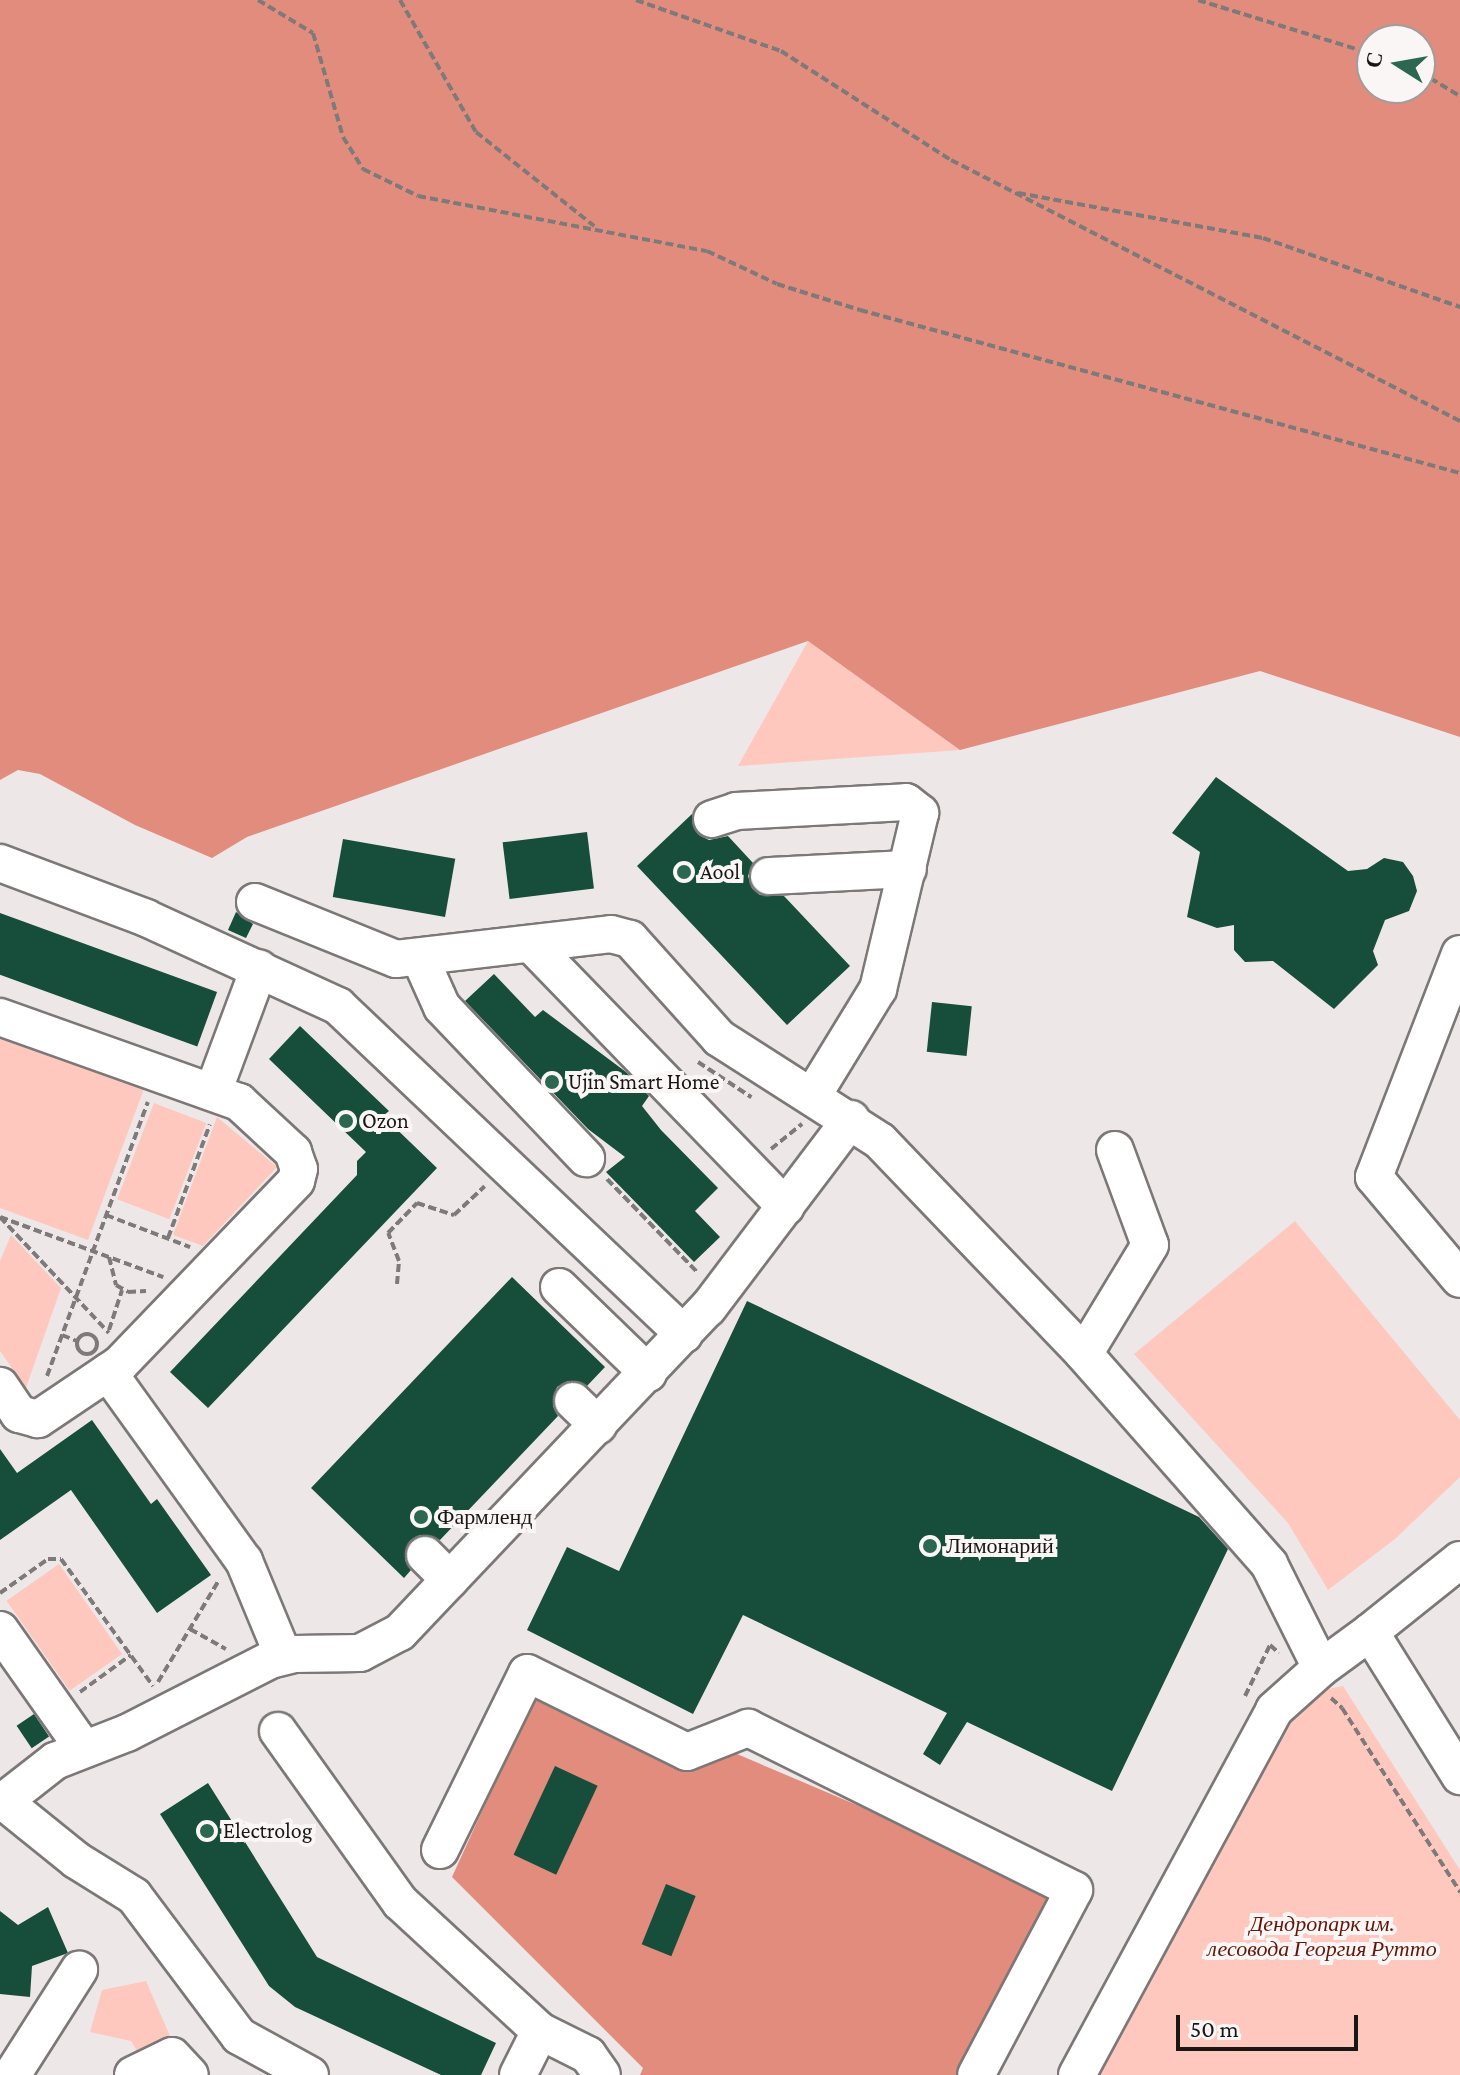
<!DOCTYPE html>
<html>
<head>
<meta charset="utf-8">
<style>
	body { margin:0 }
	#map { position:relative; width:1460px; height:2075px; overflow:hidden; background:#ede8e7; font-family:"Crimson Pro",serif }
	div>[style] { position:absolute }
	.green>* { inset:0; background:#fec8be; transform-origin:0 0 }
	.forest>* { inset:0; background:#e18c7c }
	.building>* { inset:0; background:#174d3b; transform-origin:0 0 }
	.path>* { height:4px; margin-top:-2px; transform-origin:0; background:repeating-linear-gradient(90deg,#7d7a79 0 8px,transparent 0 12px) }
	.path>.ring { margin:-2px; padding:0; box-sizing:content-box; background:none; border:4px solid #7d7a79; border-radius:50% }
	.roads { filter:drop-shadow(2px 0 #7c7877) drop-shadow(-2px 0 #7c7877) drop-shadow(0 2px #7c7877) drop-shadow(0 -2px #7c7877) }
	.minor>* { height:36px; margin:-18px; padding:0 18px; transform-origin:18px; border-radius:18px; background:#fff }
	.dots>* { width:22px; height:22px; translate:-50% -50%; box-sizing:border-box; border:4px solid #faf6f5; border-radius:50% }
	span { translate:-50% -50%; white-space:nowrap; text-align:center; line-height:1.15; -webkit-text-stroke:8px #faf6f5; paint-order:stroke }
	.poi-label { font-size:22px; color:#181716 }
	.left { translate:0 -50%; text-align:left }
	.park-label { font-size:22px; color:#61160b; font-style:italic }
	.north { position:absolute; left:1356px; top:24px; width:80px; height:80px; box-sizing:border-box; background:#faf6f5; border:2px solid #a09d9c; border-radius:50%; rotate:281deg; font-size:22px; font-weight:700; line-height:32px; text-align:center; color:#181716 }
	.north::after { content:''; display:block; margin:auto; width:28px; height:36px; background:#2b6752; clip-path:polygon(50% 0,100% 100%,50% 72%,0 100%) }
	.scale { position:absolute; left:1176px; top:2015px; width:182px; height:36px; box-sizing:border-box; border:4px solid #181716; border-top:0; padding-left:10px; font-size:24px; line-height:28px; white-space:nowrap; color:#181716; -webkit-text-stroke:6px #faf6f5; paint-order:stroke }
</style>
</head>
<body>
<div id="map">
	<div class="green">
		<div style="clip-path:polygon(808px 641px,960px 750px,738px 766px)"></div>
		<div style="clip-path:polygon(9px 1035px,145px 1086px,88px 1240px,0 1208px,0 1039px)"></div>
		<div style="left:154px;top:1103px;width:56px;height:103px;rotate:21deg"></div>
		<div style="clip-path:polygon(217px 1117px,277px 1167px,203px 1246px,173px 1235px)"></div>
		<div style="clip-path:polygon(1295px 1221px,1460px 1420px,1460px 1477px,1395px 1539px,1328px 1590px,1288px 1523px,1134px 1354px)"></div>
		<div style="clip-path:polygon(11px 1235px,61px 1288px,26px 1388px,0 1351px,0 1261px)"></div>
		<div style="left:59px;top:1564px;width:110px;height:64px;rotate:55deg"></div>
		<div style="clip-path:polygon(1343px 1686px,1460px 1870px,1460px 2075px,1091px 2075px,1293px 1696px)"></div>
		<div style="clip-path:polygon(146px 1981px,170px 2036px,139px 2054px,131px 2041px,90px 2032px,102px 1990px)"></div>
	</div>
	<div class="forest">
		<div style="clip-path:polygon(evenodd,0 0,1460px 0,1460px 737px,1260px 671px,960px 750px,808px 641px,247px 837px,212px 858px,135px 825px,40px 774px,18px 770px,0 780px,0 0,1372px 40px,1420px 40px,1420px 88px,1372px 88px,1372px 40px)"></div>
		<div style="clip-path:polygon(535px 1695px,730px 1751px,1061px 1892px,969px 2075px,640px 2075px,643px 2068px,452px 1877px)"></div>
	</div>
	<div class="building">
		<div style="clip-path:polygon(1216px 777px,1348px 871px,1367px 869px,1384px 858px,1403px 862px,1413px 876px,1417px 891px,1409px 911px,1385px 920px,1373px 951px,1378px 965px,1334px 1009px,1273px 961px,1245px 962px,1234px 950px,1234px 925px,1217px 928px,1187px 917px,1200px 852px,1172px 833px)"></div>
		<div style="clip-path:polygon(692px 814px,699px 835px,709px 840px,728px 836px,753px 863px,748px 876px,752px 888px,760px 895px,784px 896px,850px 966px,787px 1025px,637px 866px)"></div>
		<div style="left:587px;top:832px;width:57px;height:85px;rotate:83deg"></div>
		<div style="left:343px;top:839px;width:114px;height:59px;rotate:10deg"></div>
		<div style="clip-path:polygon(236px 912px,253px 924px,246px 938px,228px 930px)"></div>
		<div style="left:0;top:913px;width:231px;height:58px;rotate:20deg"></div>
		<div style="clip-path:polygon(494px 974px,535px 1017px,543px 1010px,626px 1072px,649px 1096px,642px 1106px,661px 1130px,718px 1188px,695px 1211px,720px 1237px,694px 1262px,606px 1172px,625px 1157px,588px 1129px,465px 1001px)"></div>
		<div style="left:932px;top:1002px;width:40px;height:50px;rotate:6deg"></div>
		<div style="clip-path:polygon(300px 1026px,389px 1111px,383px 1116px,437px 1168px,208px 1408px,170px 1372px,357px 1175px,357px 1161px,366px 1152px,269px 1059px)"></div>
		<div style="clip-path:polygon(512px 1277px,605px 1367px,587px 1386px,568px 1381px,557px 1387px,553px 1406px,558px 1416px,440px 1540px,420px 1535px,410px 1541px,405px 1560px,411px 1570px,404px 1578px,311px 1488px)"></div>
		<div style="clip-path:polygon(747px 1301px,1199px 1517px,1228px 1549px,1112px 1791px,967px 1722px,940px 1765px,923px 1754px,947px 1713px,743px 1615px,693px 1714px,527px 1630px,567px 1547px,619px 1571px)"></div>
		<div style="clip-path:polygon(92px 1420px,151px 1504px,157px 1499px,211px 1575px,157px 1613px,71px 1490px,0 1540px,0 1449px,17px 1473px)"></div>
		<div style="left:34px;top:1714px;width:27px;height:21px;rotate:56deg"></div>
		<div style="left:555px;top:1766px;width:47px;height:98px;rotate:25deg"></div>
		<div style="clip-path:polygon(208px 1783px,317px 1957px,496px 2043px,481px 2075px,441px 2075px,295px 2007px,269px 1986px,160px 1814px)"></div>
		<div style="left:666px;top:1884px;width:32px;height:65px;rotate:22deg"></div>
		<div style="clip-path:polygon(48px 1907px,68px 1953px,32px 1966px,30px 1997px,0 1994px,0 1911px,18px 1925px)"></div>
	</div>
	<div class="path">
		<div style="left:258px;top:0;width:64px;rotate:31deg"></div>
		<div style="left:313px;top:33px;width:108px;rotate:73.9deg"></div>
		<div style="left:343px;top:137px;width:38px;rotate:58deg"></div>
		<div style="left:363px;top:169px;width:61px;rotate:26.1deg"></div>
		<div style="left:418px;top:196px;width:294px;rotate:10.8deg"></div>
		<div style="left:707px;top:251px;width:77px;rotate:25.2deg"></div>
		<div style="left:777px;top:284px;width:87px;rotate:17.4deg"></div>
		<div style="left:860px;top:310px;width:622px;rotate:15.2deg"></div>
		<div style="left:400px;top:0;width:152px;rotate:60.1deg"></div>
		<div style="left:476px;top:132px;width:151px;rotate:38.5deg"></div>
		<div style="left:636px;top:0;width:154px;rotate:19.4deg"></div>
		<div style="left:781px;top:51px;width:202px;rotate:32.7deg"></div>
		<div style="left:951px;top:160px;width:572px;rotate:27.15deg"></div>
		<div style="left:1198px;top:0;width:182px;rotate:17.2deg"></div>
		<div style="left:1420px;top:72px;width:47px;rotate:31deg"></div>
		<div style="left:1018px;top:193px;width:249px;rotate:10.4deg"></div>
		<div style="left:1263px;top:238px;width:209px;rotate:19.3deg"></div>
		<div style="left:698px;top:1062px;width:64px;rotate:33.4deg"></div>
		<div style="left:771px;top:1149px;width:40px;rotate:-39deg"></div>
		<div style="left:607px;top:1179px;width:131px;rotate:45.9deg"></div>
		<div style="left:106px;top:1215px;width:90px;rotate:20.9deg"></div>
		<div style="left:0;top:1217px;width:174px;rotate:20.2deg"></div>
		<div style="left:0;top:1217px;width:159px;rotate:46.8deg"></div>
		<div style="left:168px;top:1238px;width:121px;rotate:-69.8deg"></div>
		<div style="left:109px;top:1257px;width:29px;rotate:76deg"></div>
		<div style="left:116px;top:1285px;width:14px;rotate:30deg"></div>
		<div style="left:128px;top:1292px;width:18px;rotate:-3deg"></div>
		<div style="left:397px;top:1284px;width:23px;rotate:-85deg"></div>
		<div style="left:399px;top:1261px;width:30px;rotate:-111deg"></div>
		<div style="left:388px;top:1233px;width:42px;rotate:-46deg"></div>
		<div style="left:417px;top:1203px;width:39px;rotate:18deg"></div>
		<div style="left:454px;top:1215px;width:42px;rotate:-43.1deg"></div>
		<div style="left:109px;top:1330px;width:42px;rotate:-72deg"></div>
		<div class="ring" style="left:77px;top:1334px;width:16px;height:16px"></div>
		<div style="left:62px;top:1335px;width:16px;rotate:22deg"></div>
		<div style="left:47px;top:1376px;width:292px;rotate:-69.8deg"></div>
		<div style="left:0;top:1593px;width:59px;rotate:-35.3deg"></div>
		<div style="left:48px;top:1559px;width:13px"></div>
		<div style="left:61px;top:1559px;width:157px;rotate:54.1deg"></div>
		<div style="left:190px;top:1629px;width:41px;rotate:29.1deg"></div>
		<div style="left:158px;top:1682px;width:119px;rotate:-59.1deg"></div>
		<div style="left:80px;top:1692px;width:63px;rotate:-36deg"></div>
		<div style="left:1245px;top:1696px;width:57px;rotate:-63.9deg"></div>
		<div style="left:1270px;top:1645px;width:12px;rotate:42deg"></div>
		<div style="left:1331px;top:1698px;width:15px;rotate:42deg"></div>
		<div style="left:1342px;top:1708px;width:219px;rotate:57.3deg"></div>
	</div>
	<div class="roads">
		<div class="minor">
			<div style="left:712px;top:819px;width:25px;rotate:-18deg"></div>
			<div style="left:736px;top:811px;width:170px;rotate:-3deg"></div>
			<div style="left:906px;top:802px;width:18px;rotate:38deg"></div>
			<div style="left:920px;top:813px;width:181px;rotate:103.4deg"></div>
			<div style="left:878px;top:989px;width:124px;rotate:121.5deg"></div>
			<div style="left:0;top:863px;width:156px;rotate:20.6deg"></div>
			<div style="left:146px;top:918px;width:211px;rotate:24.6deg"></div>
			<div style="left:338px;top:1006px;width:477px;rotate:43.5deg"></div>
			<div style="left:769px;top:876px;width:139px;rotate:-2.9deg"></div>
			<div style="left:255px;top:902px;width:152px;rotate:22deg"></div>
			<div style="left:396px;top:959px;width:216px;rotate:-6.6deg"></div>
			<div style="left:611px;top:934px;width:20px;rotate:15deg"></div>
			<div style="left:630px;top:939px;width:133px;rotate:48deg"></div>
			<div style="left:719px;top:1038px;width:191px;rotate:32.6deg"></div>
			<div style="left:880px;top:1141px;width:295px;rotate:46.2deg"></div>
			<div style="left:531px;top:944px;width:366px;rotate:45.9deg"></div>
			<div style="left:1460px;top:954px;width:239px;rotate:111.1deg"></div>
			<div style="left:1374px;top:1177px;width:133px;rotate:49.9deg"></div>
			<div style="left:420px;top:958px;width:54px;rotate:65.8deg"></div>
			<div style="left:442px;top:1007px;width:209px;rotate:46.4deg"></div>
			<div style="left:0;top:1017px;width:254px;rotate:19.6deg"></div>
			<div style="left:239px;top:1102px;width:74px;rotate:42.8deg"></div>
			<div style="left:293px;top:1152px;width:18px;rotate:71deg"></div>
			<div style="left:299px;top:1169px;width:12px;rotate:104deg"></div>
			<div style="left:296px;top:1181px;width:254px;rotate:133.9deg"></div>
			<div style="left:120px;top:1364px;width:99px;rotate:146.1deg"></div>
			<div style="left:38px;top:1419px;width:20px;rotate:-165deg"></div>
			<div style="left:19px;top:1414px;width:34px;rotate:-124deg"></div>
			<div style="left:213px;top:1092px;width:132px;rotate:-69.6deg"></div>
			<div style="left:1115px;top:1150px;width:101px;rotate:69.8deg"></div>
			<div style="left:1150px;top:1245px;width:127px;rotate:121.2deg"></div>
			<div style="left:1084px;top:1354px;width:280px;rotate:48.6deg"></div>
			<div style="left:1269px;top:1564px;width:116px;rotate:63.4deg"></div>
			<div style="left:559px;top:1287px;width:124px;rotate:44deg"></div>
			<div style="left:108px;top:1372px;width:233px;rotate:54.3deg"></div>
			<div style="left:244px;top:1561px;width:102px;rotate:67.5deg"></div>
			<div style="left:573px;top:1401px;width:35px;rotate:44deg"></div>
			<div style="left:425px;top:1555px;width:35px;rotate:45deg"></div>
			<div style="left:0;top:1630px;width:146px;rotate:54.8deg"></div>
			<div style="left:1370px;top:1632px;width:115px;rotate:-38.7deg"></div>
			<div style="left:278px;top:1731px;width:210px;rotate:54.5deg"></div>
			<div style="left:400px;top:1902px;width:190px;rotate:42.7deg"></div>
			<div style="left:540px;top:2031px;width:49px;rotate:116.6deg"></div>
			<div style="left:3px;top:1801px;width:94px;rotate:38.9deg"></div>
			<div style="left:76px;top:1860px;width:68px;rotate:31.8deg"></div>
			<div style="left:134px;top:1896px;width:175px;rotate:53.1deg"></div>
			<div style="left:239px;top:2036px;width:81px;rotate:28.8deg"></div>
			<div style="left:0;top:1804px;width:70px;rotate:-38deg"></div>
			<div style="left:55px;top:1761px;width:77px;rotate:-21.3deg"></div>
			<div style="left:127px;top:1733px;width:161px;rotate:-27deg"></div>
			<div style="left:270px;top:1660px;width:25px;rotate:-14deg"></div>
			<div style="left:294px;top:1654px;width:66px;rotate:-0.9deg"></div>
			<div style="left:360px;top:1653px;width:45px;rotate:-27.7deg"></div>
			<div style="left:400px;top:1632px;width:447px;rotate:-46.5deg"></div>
			<div style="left:708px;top:1308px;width:237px;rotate:-52.9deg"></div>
			<div style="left:440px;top:1850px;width:197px;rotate:-63.8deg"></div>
			<div style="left:527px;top:1673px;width:178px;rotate:26.3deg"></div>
			<div style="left:687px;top:1752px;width:66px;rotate:-21.5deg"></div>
			<div style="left:748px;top:1728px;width:364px;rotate:26.4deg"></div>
			<div style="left:1074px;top:1890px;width:209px;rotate:117.9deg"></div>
			<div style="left:540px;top:2031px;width:54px;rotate:26.6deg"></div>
			<div style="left:588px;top:2055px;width:24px;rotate:55deg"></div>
			<div style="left:12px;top:2075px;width:125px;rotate:-57.5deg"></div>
			<div style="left:133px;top:2075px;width:43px;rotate:-26deg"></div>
			<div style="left:172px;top:2056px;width:26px;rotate:47deg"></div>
			<div style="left:1077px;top:2075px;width:415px;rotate:-61.6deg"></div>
			<div style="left:1274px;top:1710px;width:63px;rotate:-41.8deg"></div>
			<div style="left:1321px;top:1668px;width:61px;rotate:-36.3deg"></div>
			<div style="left:1370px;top:1632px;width:170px;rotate:58deg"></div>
		</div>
	</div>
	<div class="dots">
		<div style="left:684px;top:872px;background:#2b6752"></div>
		<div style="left:552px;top:1082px;background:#2b6752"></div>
		<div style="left:346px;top:1121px;background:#2b6752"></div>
		<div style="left:421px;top:1517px;background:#2b6752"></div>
		<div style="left:930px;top:1546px;background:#2b6752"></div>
		<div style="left:207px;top:1831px;background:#2b6752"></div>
	</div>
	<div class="poi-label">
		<span class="left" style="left:700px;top:872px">Aool</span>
		<span class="left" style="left:568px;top:1082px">Ujin Smart Home</span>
		<span class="left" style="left:362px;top:1121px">Ozon</span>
		<span class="left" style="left:437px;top:1517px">Фармленд</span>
		<span class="left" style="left:946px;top:1546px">Лимонарий</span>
		<span class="left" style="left:223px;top:1831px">Electrolog</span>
	</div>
	<div class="park-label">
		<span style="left:1322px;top:1936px">Дендропарк им.<br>лесовода Георгия Рутто</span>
	</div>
	<div class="north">С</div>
	<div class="scale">50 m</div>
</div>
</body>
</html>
